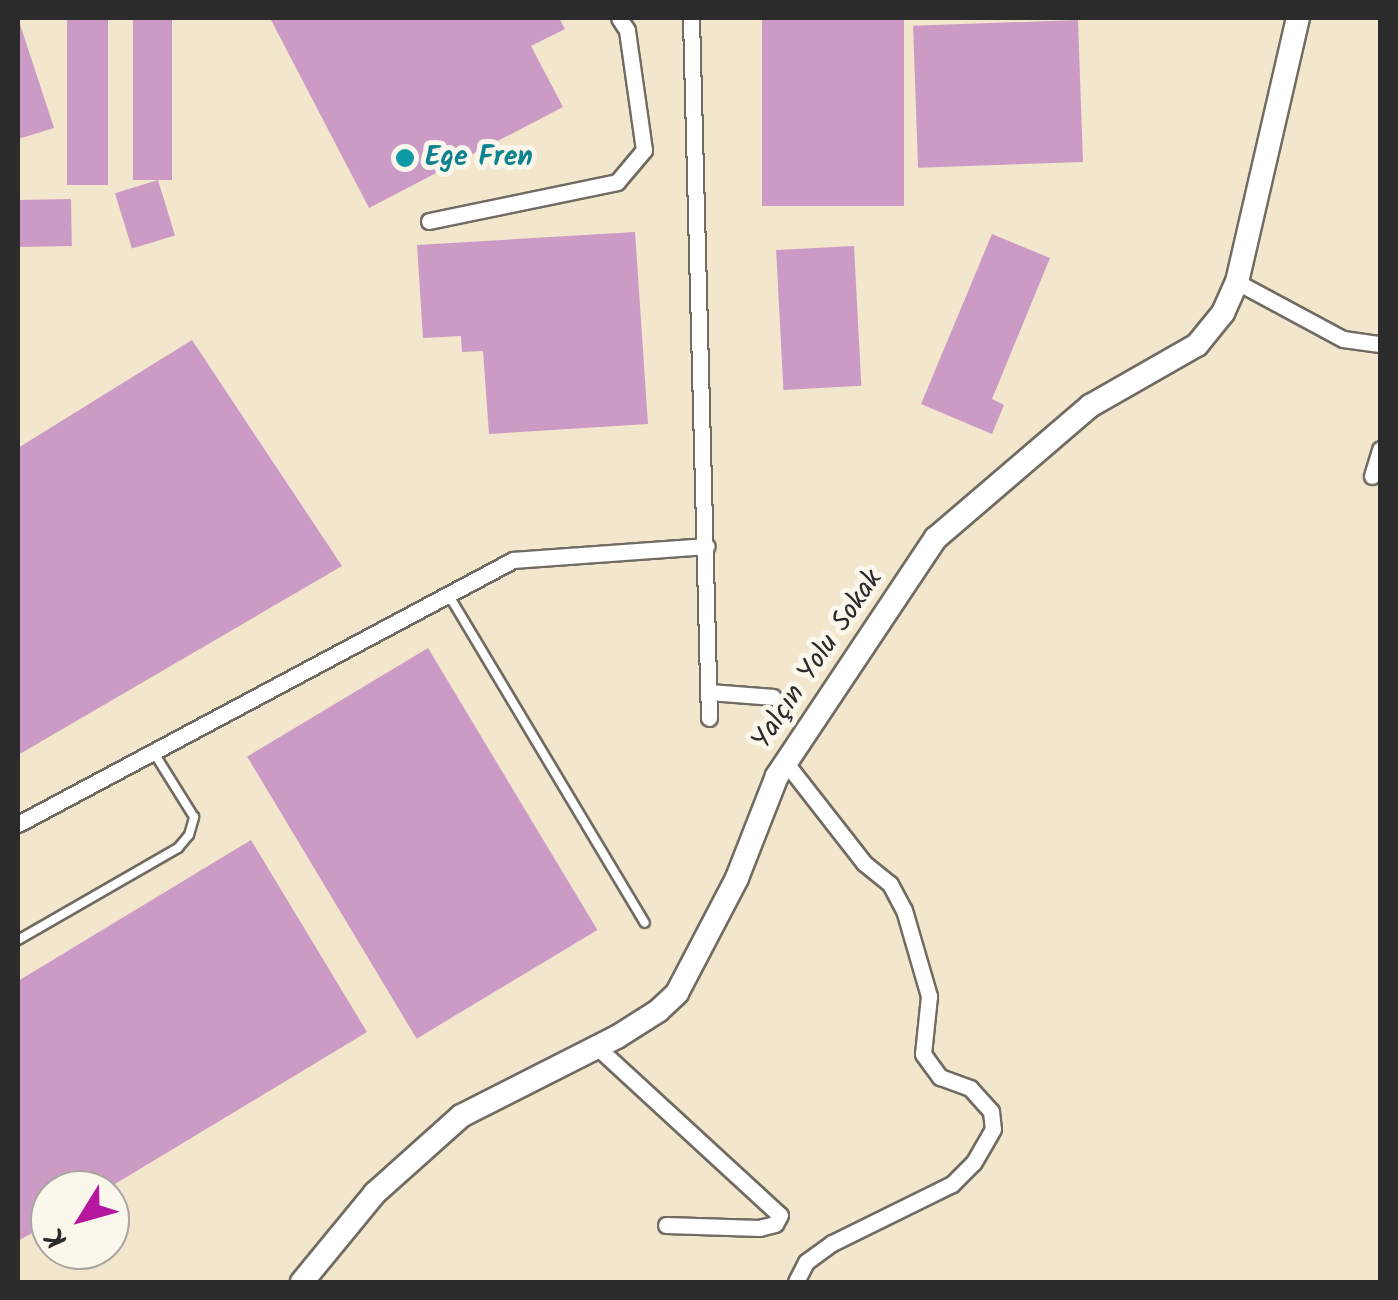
<!DOCTYPE html>
<html>
<head>
<meta charset="utf-8">
<style>
	body { margin:0 }
	#map { position:relative; width:1398px; height:1300px; overflow:hidden; background:#f2e6cc; font-family:Kalam,sans-serif }
	div>[style] { position:absolute }
	.building>* { inset:0; background:#cc9bc5; transform-origin:0 0 }
	.roads { filter:drop-shadow(2px 0 #716c63) drop-shadow(-2px 0 #716c63) drop-shadow(0 2px #716c63) drop-shadow(0 -2px #716c63) }
	.lane>* { height:8px; margin:-4px; padding:0 4px; transform-origin:4px; border-radius:4px; background:#fff }
	.street>* { height:15px; margin:-7.5px; padding:0 7.5px; transform-origin:7.5px; border-radius:7.5px; background:#fff }
	.secondary>* { height:22px; margin:-11px; padding:0 11px; transform-origin:11px; border-radius:11px; background:#fff }
	.dots>* { width:28px; height:28px; translate:-50% -50%; box-sizing:border-box; border:5px solid #fbf7ec; border-radius:50% }
	span { translate:-50% -50%; white-space:nowrap; text-align:center; line-height:1.15; -webkit-text-stroke:10px #fbf7ec; paint-order:stroke }
	.culture-label { font-size:28px; color:#0d838f; font-weight:700 }
	.left { translate:0 -50%; text-align:left }
	.street-label { font-size:28px; color:#2b2b2b }
	.frame { position:absolute; inset:0; border:20px solid #2b2b2b; pointer-events:none }
	.north { position:absolute; left:30px; top:1170px; width:100px; height:100px; box-sizing:border-box; background:#fbf7ec; border:2px solid #a8a59f; border-radius:50%; rotate:233deg; font-size:28px; font-weight:700; line-height:40px; text-align:center; color:#2b2b2b }
	.north::after { content:''; display:block; margin:auto; width:35px; height:45px; background:#b5179e; clip-path:polygon(50% 0,100% 100%,50% 72%,0 100%) }
</style>
</head>
<body>
<div id="map">
	<div class="building">
		<div style="clip-path:polygon(18px 18px,54px 128px,18px 139px)"></div>
		<div style="left:67px;top:18px;width:41px;height:167px"></div>
		<div style="left:133px;top:18px;width:39px;height:162px"></div>
		<div style="clip-path:polygon(270px 18px,559px 18px,565px 29px,531px 46px,563px 107px,369px 208px)"></div>
		<div style="left:762px;top:18px;width:142px;height:188px"></div>
		<div style="left:1078px;top:20px;width:142px;height:165px;rotate:88deg"></div>
		<div style="left:158px;top:180px;width:58px;height:45px;rotate:73deg"></div>
		<div style="left:71px;top:199px;width:47px;height:53px;rotate:89deg"></div>
		<div style="clip-path:polygon(635px 232px,648px 424px,489px 434px,483px 351px,462px 352px,461px 336px,423px 338px,417px 245px)"></div>
		<div style="clip-path:polygon(992px 234px,1050px 258px,992px 399px,1004px 405px,992px 434px,921px 404px)"></div>
		<div style="left:854px;top:246px;width:140px;height:78px;rotate:87deg"></div>
		<div style="clip-path:polygon(192px 340px,342px 566px,18px 755px,18px 448px)"></div>
		<div style="left:428px;top:648px;width:329px;height:211px;rotate:59deg"></div>
		<div style="clip-path:polygon(251px 840px,367px 1032px,105px 1190px,50px 1190px,50px 1223px,18px 1241px,18px 981px)"></div>
	</div>
	<div class="roads">
		<div class="lane">
			<div style="left:448px;top:594px;width:383px;rotate:59.1deg"></div>
			<div style="left:18px;top:940px;width:185px;rotate:-29.9deg"></div>
			<div style="left:178px;top:848px;width:17px;rotate:-50deg"></div>
			<div style="left:189px;top:835px;width:19px;rotate:-74deg"></div>
			<div style="left:194px;top:817px;width:75px;rotate:-122deg"></div>
		</div>
		<div class="street">
			<div style="left:691px;top:18px;width:700px;rotate:88.53deg"></div>
			<div style="left:429px;top:221px;width:192px;rotate:-11.7deg"></div>
			<div style="left:617px;top:182px;width:42px;rotate:-49.8deg"></div>
			<div style="left:644px;top:150px;width:121px;rotate:-98.1deg"></div>
			<div style="left:627px;top:30px;width:14px;rotate:-124deg"></div>
			<div style="left:1237px;top:282px;width:120px;rotate:28.3deg"></div>
			<div style="left:1343px;top:339px;width:37px;rotate:8deg"></div>
			<div style="left:1372px;top:476px;width:28px;rotate:-73deg"></div>
			<div style="left:710px;top:692px;width:63px;rotate:4.5deg"></div>
			<div style="left:786px;top:763px;width:127px;rotate:52deg"></div>
			<div style="left:864px;top:863px;width:33px;rotate:39deg"></div>
			<div style="left:890px;top:884px;width:30px;rotate:62deg"></div>
			<div style="left:904px;top:910px;width:90px;rotate:73.8deg"></div>
			<div style="left:929px;top:996px;width:58px;rotate:95.9deg"></div>
			<div style="left:923px;top:1054px;width:29px;rotate:54deg"></div>
			<div style="left:940px;top:1077px;width:32px;rotate:20deg"></div>
			<div style="left:970px;top:1088px;width:31px;rotate:48deg"></div>
			<div style="left:991px;top:1111px;width:18px;rotate:84deg"></div>
			<div style="left:993px;top:1129px;width:39px;rotate:120deg"></div>
			<div style="left:973px;top:1163px;width:30px;rotate:135deg"></div>
			<div style="left:952px;top:1184px;width:134px;rotate:153.8deg"></div>
			<div style="left:832px;top:1243px;width:32px;rotate:144deg"></div>
			<div style="left:806px;top:1262px;width:22px;rotate:117deg"></div>
			<div style="left:18px;top:824px;width:561px;rotate:-28.07deg"></div>
			<div style="left:513px;top:560px;width:194px;rotate:-4.1deg"></div>
			<div style="left:597px;top:1047px;width:248px;rotate:42.6deg"></div>
			<div style="left:780px;top:1215px;width:10px;rotate:119deg"></div>
			<div style="left:775px;top:1224px;width:16px;rotate:166deg"></div>
			<div style="left:759px;top:1228px;width:93px;rotate:-178.2deg"></div>
		</div>
		<div class="secondary">
			<div style="left:302px;top:1282px;width:115px;rotate:-50.6deg"></div>
			<div style="left:375px;top:1193px;width:115px;rotate:-41.8deg"></div>
			<div style="left:461px;top:1116px;width:175px;rotate:-26.9deg"></div>
			<div style="left:617px;top:1037px;width:49px;rotate:-32.4deg"></div>
			<div style="left:658px;top:1011px;width:26px;rotate:-43deg"></div>
			<div style="left:677px;top:993px;width:130px;rotate:-62.4deg"></div>
			<div style="left:737px;top:878px;width:110px;rotate:-68.6deg"></div>
			<div style="left:777px;top:776px;width:286px;rotate:-56.3deg"></div>
			<div style="left:936px;top:538px;width:203px;rotate:-40.6deg"></div>
			<div style="left:1090px;top:406px;width:123px;rotate:-29.7deg"></div>
			<div style="left:1197px;top:345px;width:41px;rotate:-50.9deg"></div>
			<div style="left:1223px;top:313px;width:34px;rotate:-66deg"></div>
			<div style="left:1237px;top:282px;width:271px;rotate:-77deg"></div>
		</div>
	</div>
	<div class="dots">
		<div style="left:405px;top:158px;background:#0f9aa8"></div>
	</div>
	<div class="culture-label">
		<span class="left" style="left:425px;top:158px">Ege Fren</span>
	</div>
	<div class="street-label">
		<span style="left:818px;top:660px;rotate:-56deg">Yalçın Yolu Sokak</span>
	</div>
	<div class="frame"></div>
	<div class="north">K</div>
</div>
</body>
</html>
